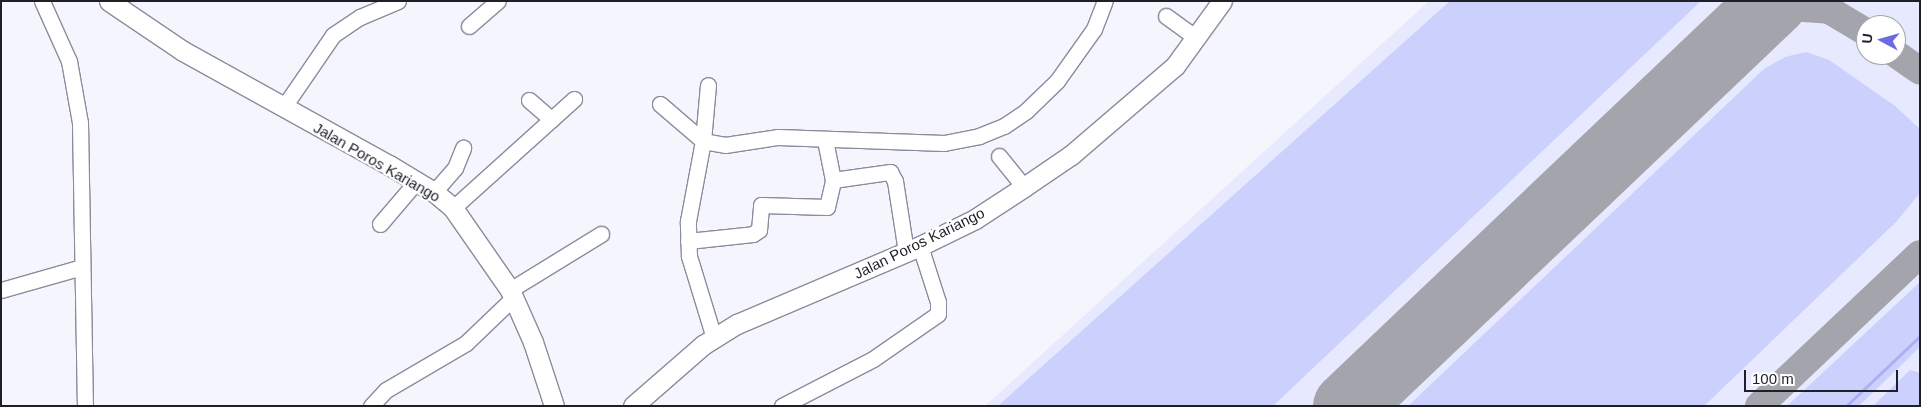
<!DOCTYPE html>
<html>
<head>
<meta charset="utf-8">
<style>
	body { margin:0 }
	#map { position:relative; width:1921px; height:407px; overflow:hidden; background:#f5f6fd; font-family:Arial,sans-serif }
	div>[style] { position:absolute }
	.built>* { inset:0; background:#e7e9fe }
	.green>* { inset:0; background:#cbd0fd }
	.stream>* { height:3px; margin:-1.5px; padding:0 1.5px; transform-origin:1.5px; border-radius:1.5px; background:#abb0f6 }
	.taxiway>* { height:28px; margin:-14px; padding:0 14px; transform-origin:14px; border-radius:14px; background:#a4a4ac }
	.runway>* { height:69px; margin:-34.5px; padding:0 34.5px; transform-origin:34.5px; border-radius:34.5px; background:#a4a4ac }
	.roads { filter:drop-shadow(1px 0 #8a8c9d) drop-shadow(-1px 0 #8a8c9d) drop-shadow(0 1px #8a8c9d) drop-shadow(0 -1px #8a8c9d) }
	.minor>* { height:15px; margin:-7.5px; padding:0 7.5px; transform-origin:7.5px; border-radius:7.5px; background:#fff }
	.major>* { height:19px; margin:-9.5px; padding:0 9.5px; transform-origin:9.5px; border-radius:9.5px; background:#fff }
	span { translate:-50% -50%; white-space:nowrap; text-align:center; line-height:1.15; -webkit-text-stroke:4.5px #fff; paint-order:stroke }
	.street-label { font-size:15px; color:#1f2027 }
	.frame { position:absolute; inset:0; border:2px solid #1f2027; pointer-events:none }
	.north { position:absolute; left:1856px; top:15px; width:50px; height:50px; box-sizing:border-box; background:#fff; border:1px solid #a5a6a9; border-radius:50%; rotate:276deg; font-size:14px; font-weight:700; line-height:20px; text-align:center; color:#1f2027 }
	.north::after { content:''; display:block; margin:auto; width:18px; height:22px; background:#6c69e3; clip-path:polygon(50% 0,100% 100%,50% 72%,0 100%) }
	.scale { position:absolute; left:1744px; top:370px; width:154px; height:22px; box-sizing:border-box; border:2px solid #1f2027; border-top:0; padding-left:6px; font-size:15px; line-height:18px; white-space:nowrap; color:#1f2027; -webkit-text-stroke:4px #fff; paint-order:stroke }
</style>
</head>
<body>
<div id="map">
	<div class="built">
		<div style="clip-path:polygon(evenodd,1429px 1px,1920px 1px,1920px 406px,985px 406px,1429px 1px,1866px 25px,1896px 25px,1896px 55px,1866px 55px,1866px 25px)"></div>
	</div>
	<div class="green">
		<div style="clip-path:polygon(1450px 1px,1701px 1px,1273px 406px,998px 406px)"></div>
		<div style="clip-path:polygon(1806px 52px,1829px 60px,1895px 106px,1920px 129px,1920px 193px,1896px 222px,1704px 406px,1408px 406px,1764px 69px,1785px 57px)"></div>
		<div style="clip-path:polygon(1920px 282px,1920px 347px,1859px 406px,1787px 406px)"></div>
		<div style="clip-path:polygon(1910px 370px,1920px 373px,1920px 406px,1873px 406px)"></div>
	</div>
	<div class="stream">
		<div style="left:1846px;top:406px;width:102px;rotate:-43.4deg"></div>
	</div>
	<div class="taxiway">
		<div style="left:1755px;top:18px;width:37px;rotate:-17deg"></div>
		<div style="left:1790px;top:7px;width:39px;rotate:4deg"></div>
		<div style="left:1829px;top:10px;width:43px;rotate:30.7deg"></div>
		<div style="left:1896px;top:54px;width:29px;rotate:35deg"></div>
		<div style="left:1759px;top:406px;width:221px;rotate:-43.4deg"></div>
	</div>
	<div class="runway">
		<div style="left:1347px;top:406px;width:588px;rotate:-43.55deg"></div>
	</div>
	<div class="roads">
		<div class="minor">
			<div style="left:42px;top:1px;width:66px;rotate:65.8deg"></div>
			<div style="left:69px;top:61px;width:63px;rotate:79.9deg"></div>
			<div style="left:80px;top:123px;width:283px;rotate:89deg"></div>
			<div style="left:1166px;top:16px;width:37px;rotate:36deg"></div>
			<div style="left:469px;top:26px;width:38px;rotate:-41deg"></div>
			<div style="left:529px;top:100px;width:30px;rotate:41deg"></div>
			<div style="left:660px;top:104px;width:57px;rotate:40.7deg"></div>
			<div style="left:703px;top:141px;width:56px;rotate:-84.9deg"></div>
			<div style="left:283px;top:108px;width:88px;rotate:-55.6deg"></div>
			<div style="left:333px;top:35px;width:32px;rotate:-34deg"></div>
			<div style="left:360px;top:17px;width:41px;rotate:-22.8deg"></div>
			<div style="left:825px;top:140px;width:41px;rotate:78.7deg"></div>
			<div style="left:833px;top:180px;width:58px;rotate:-8deg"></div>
			<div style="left:890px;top:172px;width:10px;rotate:61deg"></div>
			<div style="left:895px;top:181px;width:72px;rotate:81.2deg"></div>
			<div style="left:999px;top:156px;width:40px;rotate:51deg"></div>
			<div style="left:434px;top:192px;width:32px;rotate:-49deg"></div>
			<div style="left:455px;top:168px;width:22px;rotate:-68deg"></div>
			<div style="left:453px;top:208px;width:163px;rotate:-42deg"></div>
			<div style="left:380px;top:224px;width:55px;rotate:-49.4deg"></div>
			<div style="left:688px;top:241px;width:65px;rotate:-6.1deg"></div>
			<div style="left:753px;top:234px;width:7px;rotate:-34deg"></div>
			<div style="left:759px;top:230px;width:25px;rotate:-85deg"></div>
			<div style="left:761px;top:205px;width:66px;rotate:1.7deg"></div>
			<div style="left:827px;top:207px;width:28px;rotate:-77deg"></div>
			<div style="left:1px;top:290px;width:84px;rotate:-15.9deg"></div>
			<div style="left:510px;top:290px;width:107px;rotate:-31.6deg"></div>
			<div style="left:714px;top:338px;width:86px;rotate:-107deg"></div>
			<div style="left:689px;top:256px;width:35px;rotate:-92deg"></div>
			<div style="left:688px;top:221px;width:81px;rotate:-79.4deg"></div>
			<div style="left:703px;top:141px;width:22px;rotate:10deg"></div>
			<div style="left:725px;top:145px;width:54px;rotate:-8.6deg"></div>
			<div style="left:778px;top:137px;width:166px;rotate:2.1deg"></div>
			<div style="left:944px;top:143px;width:36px;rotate:-11deg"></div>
			<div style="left:979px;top:136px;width:27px;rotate:-22deg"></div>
			<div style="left:1004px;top:126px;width:27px;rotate:-34deg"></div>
			<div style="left:1026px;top:111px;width:43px;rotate:-44.1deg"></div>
			<div style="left:1057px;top:81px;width:64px;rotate:-54.6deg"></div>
			<div style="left:1094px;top:29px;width:30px;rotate:-69deg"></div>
			<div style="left:371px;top:406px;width:22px;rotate:-47deg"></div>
			<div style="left:386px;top:390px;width:93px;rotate:-30.4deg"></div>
			<div style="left:466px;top:343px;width:66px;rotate:-43.8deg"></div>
			<div style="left:782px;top:406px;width:102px;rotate:-27.3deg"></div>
			<div style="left:873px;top:359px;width:79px;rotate:-34.7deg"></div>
			<div style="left:938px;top:314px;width:12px;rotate:-90deg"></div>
			<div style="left:938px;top:302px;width:59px;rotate:-107.8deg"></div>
		</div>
		<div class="major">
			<div style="left:109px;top:1px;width:89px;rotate:34deg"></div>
			<div style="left:183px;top:51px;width:235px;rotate:29deg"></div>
			<div style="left:389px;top:165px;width:52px;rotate:31deg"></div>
			<div style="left:434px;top:192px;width:25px;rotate:40deg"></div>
			<div style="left:453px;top:208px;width:100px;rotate:55.2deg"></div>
			<div style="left:510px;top:290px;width:57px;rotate:66.1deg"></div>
			<div style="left:533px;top:342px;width:67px;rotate:71.8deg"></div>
			<div style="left:633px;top:406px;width:93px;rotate:-41.1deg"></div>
			<div style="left:703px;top:345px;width:40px;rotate:-32deg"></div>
			<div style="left:737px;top:324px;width:199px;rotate:-23.1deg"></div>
			<div style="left:920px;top:246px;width:61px;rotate:-26.1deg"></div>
			<div style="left:975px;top:219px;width:59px;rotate:-33.1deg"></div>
			<div style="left:1024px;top:187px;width:57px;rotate:-34.2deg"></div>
			<div style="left:1071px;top:155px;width:137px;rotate:-40.6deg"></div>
			<div style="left:1175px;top:66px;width:80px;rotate:-54.1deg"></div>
		</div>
	</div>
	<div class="street-label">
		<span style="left:377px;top:162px;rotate:30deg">Jalan Poros Kariango</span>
		<span style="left:919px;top:243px;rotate:-26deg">Jalan Poros Kariango</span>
	</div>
	<div class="frame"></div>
	<div class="north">U</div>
	<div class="scale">100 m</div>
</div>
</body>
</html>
